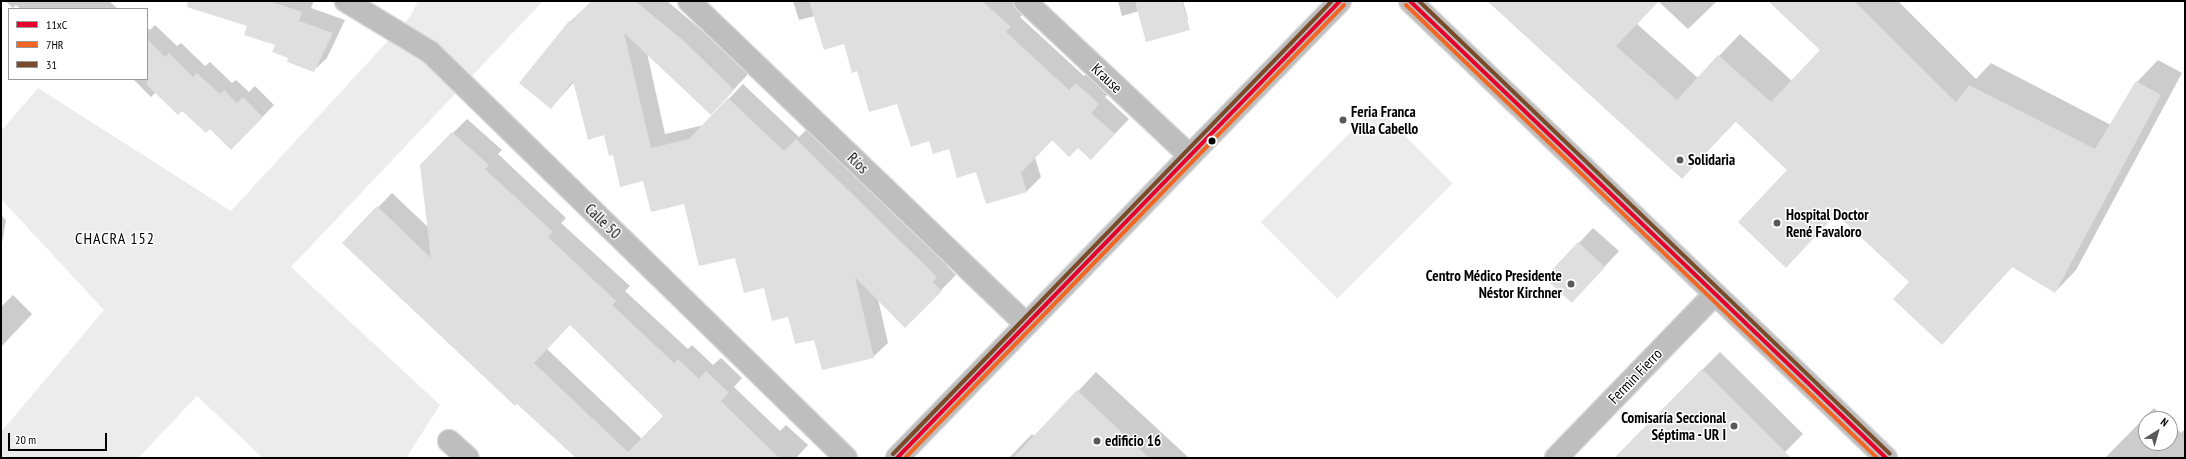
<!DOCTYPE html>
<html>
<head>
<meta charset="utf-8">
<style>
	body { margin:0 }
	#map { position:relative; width:2186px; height:459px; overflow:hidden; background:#fff; font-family:"PT Sans Narrow",sans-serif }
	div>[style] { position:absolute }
	.green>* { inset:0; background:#ececec; transform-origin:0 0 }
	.shadow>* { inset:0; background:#0003 }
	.building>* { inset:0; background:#dfdfdf; transform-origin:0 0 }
	.roads { filter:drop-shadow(1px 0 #dbdbdb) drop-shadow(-1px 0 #dbdbdb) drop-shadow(0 1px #dbdbdb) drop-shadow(0 -1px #dbdbdb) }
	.minor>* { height:22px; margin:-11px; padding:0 11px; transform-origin:11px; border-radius:11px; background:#bebebe }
	.major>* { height:22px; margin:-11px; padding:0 11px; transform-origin:11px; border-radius:11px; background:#bebebe }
	.bus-1>* { height:4px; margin:-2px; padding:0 2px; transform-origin:2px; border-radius:2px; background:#e4002b }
	.bus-2>* { height:4px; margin:-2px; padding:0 2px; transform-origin:2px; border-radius:2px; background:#f26522 }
	.bus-3>* { height:4px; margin:-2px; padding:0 2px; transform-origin:2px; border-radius:2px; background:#7a4b2a }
	.dots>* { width:11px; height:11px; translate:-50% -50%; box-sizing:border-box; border:2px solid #fff; border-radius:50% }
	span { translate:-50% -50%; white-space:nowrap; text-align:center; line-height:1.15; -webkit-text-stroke:3px #fff; paint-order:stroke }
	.street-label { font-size:15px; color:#000 }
	.poi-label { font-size:15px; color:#000; font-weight:700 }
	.left { translate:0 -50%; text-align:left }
	.right { translate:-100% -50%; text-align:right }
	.neighbourhood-label { font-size:16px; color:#000; letter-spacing:1px }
	.frame { position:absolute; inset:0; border:2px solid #000; pointer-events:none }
	.legend { position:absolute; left:8px; top:8px; width:140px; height:72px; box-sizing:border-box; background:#fff; border:1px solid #999; margin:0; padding:5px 7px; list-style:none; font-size:12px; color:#000 }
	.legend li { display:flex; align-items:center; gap:8px; height:20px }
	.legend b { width:20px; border:1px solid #999 }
	.north { position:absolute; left:2138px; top:411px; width:40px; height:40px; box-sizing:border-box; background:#fff; border:1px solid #999; border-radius:50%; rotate:37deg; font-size:11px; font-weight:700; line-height:16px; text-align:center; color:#000 }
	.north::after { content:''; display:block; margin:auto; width:14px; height:18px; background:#595959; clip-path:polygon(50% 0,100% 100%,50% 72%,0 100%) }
	.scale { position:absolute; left:8px; top:433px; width:99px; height:18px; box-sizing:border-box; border:2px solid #000; border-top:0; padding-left:5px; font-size:12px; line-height:14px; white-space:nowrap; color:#000; -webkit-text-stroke:3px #fff; paint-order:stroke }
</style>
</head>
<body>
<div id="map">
	<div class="green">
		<div style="clip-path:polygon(418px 1px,543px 1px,291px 267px,440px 405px,406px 458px,263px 458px,197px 396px,138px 458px,1px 458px,1px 432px,104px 310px,1px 199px,1px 131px,38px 88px,231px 211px,410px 17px)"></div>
		<div style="left:1376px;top:107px;width:108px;height:163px;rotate:45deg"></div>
	</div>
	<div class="shadow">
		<div style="clip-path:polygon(5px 1px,109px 1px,118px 9px,21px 9px,16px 5px,13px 8px)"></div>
		<div style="clip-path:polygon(207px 1px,314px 1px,311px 8px,345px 20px,327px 58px,314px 70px,290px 58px,276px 45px,248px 25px)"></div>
		<div style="clip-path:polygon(592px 1px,667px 1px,698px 27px,748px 74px,725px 99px,647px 53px,665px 134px,704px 125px,743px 84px,799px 137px,811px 125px,951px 261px,947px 266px,956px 275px,905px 326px,878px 299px,888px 343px,873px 357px,815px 338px,789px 316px,765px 287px,684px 203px,644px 180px,613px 154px,605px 134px,574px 82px,551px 108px,520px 83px,570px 22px)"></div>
		<div style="clip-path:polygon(793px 1px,1012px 1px,1025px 12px,1020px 17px,1084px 76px,1091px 69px,1113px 89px,1105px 97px,1129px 119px,1091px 159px,1078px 147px,1052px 140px,1035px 158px,1041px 177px,1026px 192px,976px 171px,949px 148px,930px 140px,898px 102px,858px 70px,845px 42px,815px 16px,799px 20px)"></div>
		<div style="clip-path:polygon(1118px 1px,1183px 1px,1188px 19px,1174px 33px,1139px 11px,1122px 16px)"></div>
		<div style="clip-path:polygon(1489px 1px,1717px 1px,1688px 29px,1658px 1px,1637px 24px,1698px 78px,1740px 34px,1792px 81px,1821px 50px,1769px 1px,1898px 1px,1976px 79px,1991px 63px,2111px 125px,2137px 82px,2158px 60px,2182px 73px,2076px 270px,2055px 292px,2013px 266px,1942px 343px,1911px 282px,1837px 213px,1786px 266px,1788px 170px,1736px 121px,1682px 178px)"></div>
		<div style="clip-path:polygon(155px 25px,177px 46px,181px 43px,205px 66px,210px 62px,232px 83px,236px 80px,249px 92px,255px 86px,274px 105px,243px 137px,210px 128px,156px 92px,151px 97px,133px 79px,147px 79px,147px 27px,150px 30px)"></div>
		<div style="clip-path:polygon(evenodd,467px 119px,502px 150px,498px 154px,566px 218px,561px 223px,630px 286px,625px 291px,688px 349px,692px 345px,713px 365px,721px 358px,742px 378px,734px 387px,780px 431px,786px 425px,808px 445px,796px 458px,577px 458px,344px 243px,392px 193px,429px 228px,421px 165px,467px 119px,570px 324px,664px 416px,642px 439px,547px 349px,570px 324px)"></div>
		<div style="clip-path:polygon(1px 215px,6px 220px,1px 249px)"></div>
		<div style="clip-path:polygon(1593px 228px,1619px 251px,1587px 286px,1579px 243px)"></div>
		<div style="clip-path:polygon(13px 295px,32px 314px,1px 347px,1px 307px)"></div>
		<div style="clip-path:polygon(1720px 352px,1803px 434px,1779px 458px,1622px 458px,1618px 455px)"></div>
		<div style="clip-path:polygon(1096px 372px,1189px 458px,1009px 458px,1032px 434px,1035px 437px)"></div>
		<div style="clip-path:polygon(2154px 408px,2166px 419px,2146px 419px,2146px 443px,2170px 443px,2170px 423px,2181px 433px,2185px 429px,2185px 458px,2105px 458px)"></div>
	</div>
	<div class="building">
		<div style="clip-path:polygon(188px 1px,269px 1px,302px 12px,299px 21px,333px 33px,314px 72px,287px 62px,288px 58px,272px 52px,275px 45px,244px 35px,247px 26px,187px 7px)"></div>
		<div style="clip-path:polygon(591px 1px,635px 1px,684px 41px,734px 90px,711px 115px,624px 33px,651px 148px,689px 139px,728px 98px,784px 151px,796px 139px,937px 277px,933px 282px,942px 291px,905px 328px,855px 277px,874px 358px,822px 370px,814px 340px,795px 344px,788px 317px,772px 321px,764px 288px,744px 293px,735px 258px,699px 266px,684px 204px,651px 212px,643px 181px,620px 187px,613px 155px,609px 156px,604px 135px,588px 140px,573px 81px,551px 109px,519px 83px,569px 21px,571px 23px)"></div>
		<div style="clip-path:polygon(809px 1px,982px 1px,1011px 27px,1006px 32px,1069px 90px,1076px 83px,1099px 104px,1091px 113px,1115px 134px,1091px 160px,1078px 148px,1069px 157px,1052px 140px,1021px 173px,1027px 192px,986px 204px,976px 172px,957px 178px,949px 149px,933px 154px,929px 141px,911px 147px,897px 104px,869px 112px,857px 71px,852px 73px,844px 44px,824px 50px)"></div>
		<div style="clip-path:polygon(1135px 1px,1182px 1px,1190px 30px,1146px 42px)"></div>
		<div style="clip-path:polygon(1487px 1px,1659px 1px,1616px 46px,1677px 100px,1718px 55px,1771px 102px,1820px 50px,1768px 1px,1854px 1px,1956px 102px,1969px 85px,2095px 149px,2136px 81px,2161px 95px,2055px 293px,2012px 267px,1942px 345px,1893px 299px,1909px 282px,1836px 214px,1786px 268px,1738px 222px,1787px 170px,1735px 121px,1682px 179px)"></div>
		<div style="clip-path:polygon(147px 39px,165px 57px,169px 53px,193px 77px,197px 73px,220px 94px,224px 90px,237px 103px,243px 97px,263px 117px,231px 150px,210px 129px,206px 133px,182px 111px,178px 115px,147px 85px)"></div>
		<div style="clip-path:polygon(evenodd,452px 132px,489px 165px,485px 169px,553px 232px,548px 237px,616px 301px,612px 305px,674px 363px,678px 359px,699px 379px,706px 371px,729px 393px,721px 401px,779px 458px,576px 458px,517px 404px,515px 406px,342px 243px,377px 206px,431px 258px,420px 165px,452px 132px,570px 325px,663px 416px,628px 452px,534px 363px,570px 325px)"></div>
		<div style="left:1578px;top:242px;width:37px;height:49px;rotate:43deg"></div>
		<div style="clip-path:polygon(1702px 369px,1791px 458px,1614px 458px)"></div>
		<div style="clip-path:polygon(1077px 390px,1149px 458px,1013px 458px)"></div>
	</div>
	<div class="roads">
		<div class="minor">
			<div style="left:346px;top:1px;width:98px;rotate:31.3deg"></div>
			<div style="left:430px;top:52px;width:581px;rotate:44.3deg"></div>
			<div style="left:689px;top:1px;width:467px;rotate:43.8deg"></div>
			<div style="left:1025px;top:1px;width:225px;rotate:43.2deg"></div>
			<div style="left:449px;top:441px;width:25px;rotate:42deg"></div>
			<div style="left:1556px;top:458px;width:228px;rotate:-45.9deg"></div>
		</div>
		<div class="major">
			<div style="left:1410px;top:1px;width:660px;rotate:43.83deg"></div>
			<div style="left:897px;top:458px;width:636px;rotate:-45.89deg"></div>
		</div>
	</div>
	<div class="bus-1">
		<div style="left:1410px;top:1px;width:660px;rotate:43.83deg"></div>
		<div style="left:897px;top:458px;width:636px;rotate:-45.89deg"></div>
	</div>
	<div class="bus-2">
		<div style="left:1406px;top:5px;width:653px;rotate:43.88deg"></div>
		<div style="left:905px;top:458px;width:631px;rotate:-45.9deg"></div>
	</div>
	<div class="bus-3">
		<div style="left:1419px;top:1px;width:653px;rotate:43.88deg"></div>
		<div style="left:893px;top:454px;width:631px;rotate:-45.9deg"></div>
	</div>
	<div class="dots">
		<div style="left:1343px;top:120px;background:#595959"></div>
		<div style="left:1212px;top:141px;background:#000"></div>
		<div style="left:1680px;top:160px;background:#595959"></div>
		<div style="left:1777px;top:223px;background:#595959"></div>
		<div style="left:1571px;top:284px;background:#595959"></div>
		<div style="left:1734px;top:426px;background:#595959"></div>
		<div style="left:1097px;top:441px;background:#595959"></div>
	</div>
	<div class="street-label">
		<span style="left:1107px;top:78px;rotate:43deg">Krause</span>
		<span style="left:858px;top:163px;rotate:44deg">Ríos</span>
		<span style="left:603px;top:221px;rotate:44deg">Calle 50</span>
		<span style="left:1635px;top:376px;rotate:-46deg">Fermin Fierro</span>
	</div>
	<div class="poi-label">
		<span class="left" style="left:1351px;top:120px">Feria Franca<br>Villa Cabello</span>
		<span class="left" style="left:1688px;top:160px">Solidaria</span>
		<span class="left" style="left:1786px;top:223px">Hospital Doctor<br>René Favaloro</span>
		<span class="right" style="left:1562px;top:284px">Centro Médico Presidente<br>Néstor Kirchner</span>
		<span class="right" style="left:1726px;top:426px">Comisaría Seccional<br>Séptima - UR I</span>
		<span class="left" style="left:1105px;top:441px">edificio 16</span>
	</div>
	<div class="neighbourhood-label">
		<span style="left:115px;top:238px">CHACRA 152</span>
	</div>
	<div class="frame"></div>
	<ul class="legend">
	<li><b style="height:5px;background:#e4002b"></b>11xC</li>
	<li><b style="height:5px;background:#f26522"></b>7HR</li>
	<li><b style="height:5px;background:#7a4b2a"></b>31</li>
	</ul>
	<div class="north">N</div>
	<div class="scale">20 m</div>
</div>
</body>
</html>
